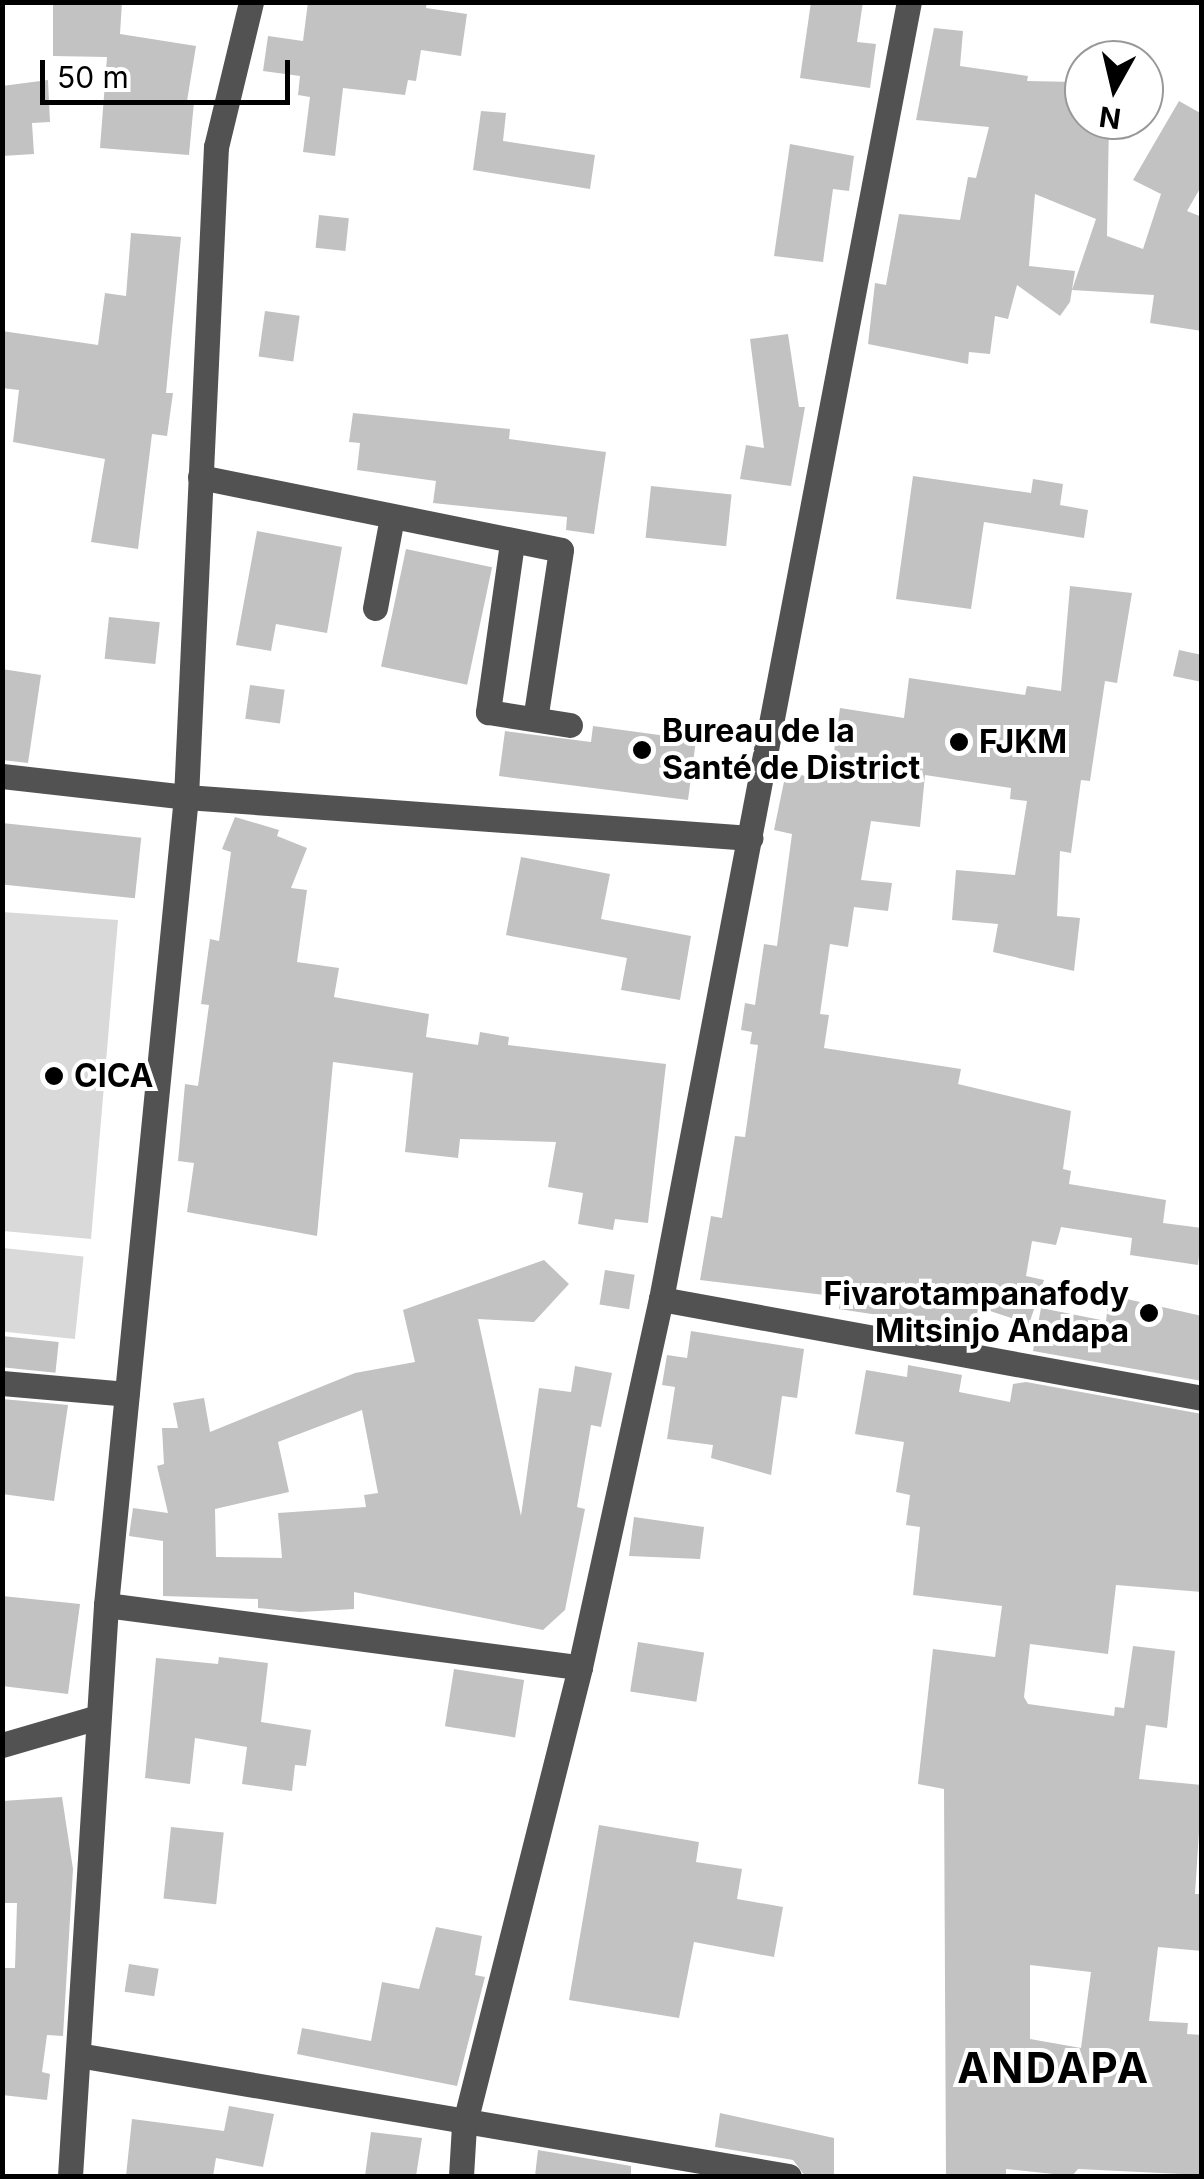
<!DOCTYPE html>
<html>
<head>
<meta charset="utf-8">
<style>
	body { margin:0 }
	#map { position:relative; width:1204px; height:2179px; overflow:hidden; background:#fff; font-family:Inter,sans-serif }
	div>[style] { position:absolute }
	.green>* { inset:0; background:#d9d9d9; transform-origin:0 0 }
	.building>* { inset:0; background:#c2c2c2; transform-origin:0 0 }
	.minor>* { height:25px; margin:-12.5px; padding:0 12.5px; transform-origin:12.5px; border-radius:12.5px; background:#525252 }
	.dots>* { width:28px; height:28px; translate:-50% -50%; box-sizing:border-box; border:5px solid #fff; border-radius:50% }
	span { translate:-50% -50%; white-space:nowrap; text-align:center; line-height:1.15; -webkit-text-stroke:8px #fff; paint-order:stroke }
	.poi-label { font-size:32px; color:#000; font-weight:700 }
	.left { translate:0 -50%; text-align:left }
	.right { translate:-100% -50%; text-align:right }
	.district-label { font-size:42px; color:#000; font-weight:700; letter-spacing:2.5px }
	.frame { position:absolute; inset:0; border:5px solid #000; pointer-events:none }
	.north { position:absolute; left:1064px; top:40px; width:100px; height:100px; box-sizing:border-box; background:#fff; border:2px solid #999; border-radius:50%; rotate:188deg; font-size:28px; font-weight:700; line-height:40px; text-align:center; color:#000 }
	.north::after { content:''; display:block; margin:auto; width:35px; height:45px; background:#000; clip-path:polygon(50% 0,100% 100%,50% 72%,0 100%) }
	.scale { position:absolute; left:40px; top:60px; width:250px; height:45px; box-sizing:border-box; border:5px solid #000; border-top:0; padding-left:12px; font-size:30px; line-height:35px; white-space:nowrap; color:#000; -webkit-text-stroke:8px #fff; paint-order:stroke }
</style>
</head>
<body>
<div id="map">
	<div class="green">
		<div style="clip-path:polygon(2px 912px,118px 920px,91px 1239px,3px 1231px)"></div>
		<div style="left:3px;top:1248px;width:81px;height:83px;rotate:6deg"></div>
	</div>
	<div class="building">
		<div style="clip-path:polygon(53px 2px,122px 2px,120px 34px,196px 46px,187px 101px,194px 102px,189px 155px,100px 148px,107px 57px,53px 56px)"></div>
		<div style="clip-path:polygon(308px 2px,427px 2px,426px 8px,467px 14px,461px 56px,421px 50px,416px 81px,408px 80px,405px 95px,343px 88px,335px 156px,303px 152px,310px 97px,298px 95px,300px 76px,263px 71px,268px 36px,303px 41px)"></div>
		<div style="clip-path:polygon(811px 2px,863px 2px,857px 42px,876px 44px,870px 88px,800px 78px)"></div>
		<div style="clip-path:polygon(934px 28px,963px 31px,960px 66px,1028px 76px,1027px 81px,1076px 82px,1076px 90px,1084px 90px,1084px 120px,1109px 120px,1107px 236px,1143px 249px,1161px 194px,1133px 180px,1179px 101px,1202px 114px,1202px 185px,1187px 211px,1202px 217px,1202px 331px,1150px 323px,1154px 295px,1072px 290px,1096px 219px,1035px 194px,1029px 266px,1075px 271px,1070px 302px,1060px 316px,1017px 285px,1008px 319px,995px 316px,990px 354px,969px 352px,968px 364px,868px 344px,875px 283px,886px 285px,899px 214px,960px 220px,968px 177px,976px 178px,989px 127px,916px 120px)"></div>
		<div style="clip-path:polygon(48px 80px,50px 122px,32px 123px,34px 154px,2px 156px,2px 86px)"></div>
		<div style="clip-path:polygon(481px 111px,506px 113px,503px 141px,595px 155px,590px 189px,473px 170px)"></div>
		<div style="clip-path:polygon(790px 144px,854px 156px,849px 191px,833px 189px,823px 262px,774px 256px)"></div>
		<div style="left:319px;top:215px;width:30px;height:33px;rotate:6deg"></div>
		<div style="clip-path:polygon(131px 233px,181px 237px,166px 393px,173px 393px,167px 436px,152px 434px,138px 549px,91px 542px,105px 459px,13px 442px,19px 390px,2px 388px,2px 331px,98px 345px,105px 293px,126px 296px)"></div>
		<div style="left:265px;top:311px;width:35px;height:46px;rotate:8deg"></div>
		<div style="clip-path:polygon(788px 334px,799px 407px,805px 407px,791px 486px,740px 479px,746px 445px,764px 448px,750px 339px)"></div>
		<div style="clip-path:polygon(353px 413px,510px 429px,509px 439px,606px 452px,594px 534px,566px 530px,567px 517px,433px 503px,436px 481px,357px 470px,360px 443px,349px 442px)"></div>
		<div style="clip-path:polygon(913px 476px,1031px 493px,1033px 479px,1063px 484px,1060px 505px,1088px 510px,1084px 538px,984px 522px,971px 609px,896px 599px)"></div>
		<div style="left:651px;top:486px;width:81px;height:52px;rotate:6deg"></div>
		<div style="clip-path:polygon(257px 531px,342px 547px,327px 633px,276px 624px,271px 651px,236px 645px)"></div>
		<div style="left:406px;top:549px;width:88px;height:120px;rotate:12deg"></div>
		<div style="clip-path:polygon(1070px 586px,1132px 593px,1117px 683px,1105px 681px,1090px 781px,1081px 780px,1071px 853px,1060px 851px,1057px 916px,1080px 918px,1074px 971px,993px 952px,998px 924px,952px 920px,956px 870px,1015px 875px,1027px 801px,1010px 799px,1011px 788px,925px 775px,920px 827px,871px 821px,861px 880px,892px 883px,888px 911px,854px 907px,848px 947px,830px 944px,820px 1014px,829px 1015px,824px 1048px,961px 1069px,958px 1084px,1071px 1111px,1063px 1169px,1071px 1171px,1069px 1184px,1166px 1200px,1163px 1223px,1202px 1228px,1198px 1265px,1130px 1255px,1132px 1238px,1061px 1227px,1056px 1245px,1032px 1241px,1026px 1276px,1044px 1280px,1029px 1324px,978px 1307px,976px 1324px,930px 1323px,839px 1309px,841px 1297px,700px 1280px,711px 1216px,722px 1218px,735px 1136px,745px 1137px,758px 1045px,750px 1044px,752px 1032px,741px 1030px,745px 1003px,755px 1005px,764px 944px,777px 946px,792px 834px,774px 830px,786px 772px,830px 781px,840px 708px,904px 718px,909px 678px,1025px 695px,1027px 686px,1061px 691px)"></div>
		<div style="left:109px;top:617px;width:51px;height:42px;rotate:6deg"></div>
		<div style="clip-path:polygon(1179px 650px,1202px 655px,1202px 682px,1173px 676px)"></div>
		<div style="clip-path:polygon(2px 669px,41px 675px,28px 763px,2px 760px)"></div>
		<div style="left:250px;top:685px;width:35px;height:34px;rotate:8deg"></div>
		<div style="clip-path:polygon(593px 726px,696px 740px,688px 800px,499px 776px,505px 731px,591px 742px)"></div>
		<div style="clip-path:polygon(235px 817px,279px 830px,277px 836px,307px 848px,291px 888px,307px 890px,297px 962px,339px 968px,334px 997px,429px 1014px,426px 1037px,478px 1045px,480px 1032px,509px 1037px,508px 1045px,666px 1064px,648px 1223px,615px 1219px,613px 1230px,578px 1224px,583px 1193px,548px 1187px,556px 1142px,460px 1139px,458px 1158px,405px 1152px,413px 1073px,333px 1062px,317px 1236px,187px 1212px,194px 1163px,178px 1161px,185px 1084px,198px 1086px,209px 1005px,201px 1004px,210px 939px,219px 941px,231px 852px,222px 849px)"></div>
		<div style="left:2px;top:823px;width:140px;height:61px;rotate:6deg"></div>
		<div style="clip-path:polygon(521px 857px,610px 874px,601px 919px,691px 936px,680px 1000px,621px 990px,627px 958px,506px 935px)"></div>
		<div style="clip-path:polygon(evenodd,544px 1260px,569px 1284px,534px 1322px,478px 1319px,521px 1516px,539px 1388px,571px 1392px,575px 1366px,612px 1373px,601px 1427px,591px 1425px,577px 1507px,585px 1509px,565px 1610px,543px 1630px,354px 1592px,354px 1609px,300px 1612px,258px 1608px,258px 1599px,163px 1596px,163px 1541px,129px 1536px,133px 1508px,168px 1513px,157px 1466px,164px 1464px,162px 1428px,178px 1428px,173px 1403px,204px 1398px,210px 1432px,355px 1373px,415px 1362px,403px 1310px,544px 1260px,362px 1410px,378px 1493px,364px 1495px,366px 1507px,278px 1513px,282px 1558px,216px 1557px,215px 1509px,289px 1492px,278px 1442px,362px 1410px)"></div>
		<div style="left:605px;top:1270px;width:30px;height:35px;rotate:9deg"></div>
		<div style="clip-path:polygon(1109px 1295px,1202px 1316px,1202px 1381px,1033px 1351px,1041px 1308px,1106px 1321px)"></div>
		<div style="clip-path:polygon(691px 1331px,804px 1349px,797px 1398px,782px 1396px,771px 1475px,711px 1458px,713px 1445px,667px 1439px,675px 1387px,662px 1385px,667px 1355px,687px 1358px)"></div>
		<div style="left:2px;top:1336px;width:57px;height:31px;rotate:6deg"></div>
		<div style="clip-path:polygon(evenodd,908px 1365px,962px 1375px,959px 1392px,1010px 1402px,1013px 1384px,1026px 1382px,1202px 1414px,1202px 1592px,1116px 1585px,1108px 1654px,1030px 1644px,1024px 1697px,1028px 1704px,1114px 1716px,1115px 1707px,1124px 1708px,1133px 1646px,1175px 1651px,1167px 1728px,1146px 1725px,1139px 1779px,1202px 1785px,1195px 1894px,1202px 1894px,1202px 1951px,1158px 1947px,1149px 2021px,1188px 2023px,1187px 2034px,1202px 2035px,1202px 2175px,1078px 2169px,1072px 2176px,1006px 2169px,1006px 2174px,946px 2176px,944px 1789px,918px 1784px,933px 1649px,995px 1657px,1002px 1606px,913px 1595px,920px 1527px,906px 1525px,910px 1495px,896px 1492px,904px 1442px,855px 1434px,866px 1370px,907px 1377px,908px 1365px,1030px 1965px,1091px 1972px,1081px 2048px,1030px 2039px,1030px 1965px)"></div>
		<div style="clip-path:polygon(2px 1399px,68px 1405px,54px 1501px,2px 1494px)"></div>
		<div style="clip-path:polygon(634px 1517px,704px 1527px,700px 1559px,629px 1556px)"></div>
		<div style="clip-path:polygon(2px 1596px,80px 1604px,68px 1694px,2px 1686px)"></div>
		<div style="left:638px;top:1642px;width:67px;height:50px;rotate:9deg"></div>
		<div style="clip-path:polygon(219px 1657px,268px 1663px,261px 1722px,311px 1730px,306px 1766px,295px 1765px,292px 1791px,242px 1784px,247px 1747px,195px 1738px,190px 1784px,145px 1778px,156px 1658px,218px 1664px)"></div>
		<div style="left:454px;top:1669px;width:71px;height:58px;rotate:9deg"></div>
		<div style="clip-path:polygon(62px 1797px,73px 1869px,63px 2036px,47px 2035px,42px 2072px,50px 2074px,47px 2100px,2px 2095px,2px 1968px,15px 1968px,17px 1903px,2px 1903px,2px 1801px)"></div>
		<div style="clip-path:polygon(599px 1825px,699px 1842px,696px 1862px,742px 1869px,737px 1899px,783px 1907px,774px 1957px,694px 1942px,679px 2018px,569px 2000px)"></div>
		<div style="left:171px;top:1827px;width:53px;height:72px;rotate:6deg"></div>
		<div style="clip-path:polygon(436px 1927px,482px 1936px,475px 1975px,485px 1977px,457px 2086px,297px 2054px,302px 2028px,371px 2041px,382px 1982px,419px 1989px)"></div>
		<div style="left:129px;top:1964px;width:30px;height:28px;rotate:9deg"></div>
		<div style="clip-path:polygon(229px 2106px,274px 2114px,263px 2167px,216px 2158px,213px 2176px,126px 2176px,132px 2119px,224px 2131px)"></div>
		<div style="clip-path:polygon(720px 2113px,834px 2138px,834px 2176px,805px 2176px,793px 2160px,715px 2147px)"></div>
		<div style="clip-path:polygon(371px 2132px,422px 2138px,416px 2176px,365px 2176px)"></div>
		<div style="clip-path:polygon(538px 2150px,631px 2166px,631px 2176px,535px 2176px)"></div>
	</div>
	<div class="minor">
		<div style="left:200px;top:477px;width:368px;rotate:11.4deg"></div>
		<div style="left:561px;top:550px;width:171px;rotate:98.7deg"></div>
		<div style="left:512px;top:543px;width:171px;rotate:98.1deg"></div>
		<div style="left:488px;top:712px;width:83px;rotate:9deg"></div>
		<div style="left:375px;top:608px;width:93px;rotate:-79.4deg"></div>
		<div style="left:2px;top:776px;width:185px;rotate:6.5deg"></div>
		<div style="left:186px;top:797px;width:566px;rotate:4.15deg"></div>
		<div style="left:661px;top:1299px;width:550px;rotate:10.37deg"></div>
		<div style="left:2px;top:1383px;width:125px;rotate:5deg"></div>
		<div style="left:106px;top:1605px;width:478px;rotate:7.5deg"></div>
		<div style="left:2px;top:1745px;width:100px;rotate:-16.3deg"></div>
		<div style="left:78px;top:2055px;width:721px;rotate:9.66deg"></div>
		<div style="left:70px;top:2176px;width:572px;rotate:-86.39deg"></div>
		<div style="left:106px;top:1605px;width:812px;rotate:-84.35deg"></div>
		<div style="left:186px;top:797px;width:651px;rotate:-87.36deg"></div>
		<div style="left:216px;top:147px;width:149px;rotate:-76.4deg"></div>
		<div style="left:461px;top:2176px;width:50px;rotate:-86.6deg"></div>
		<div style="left:464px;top:2126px;width:473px;rotate:-75.8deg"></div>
		<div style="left:580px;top:1667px;width:377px;rotate:-77.6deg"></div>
		<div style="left:661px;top:1299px;width:1320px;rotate:-79.18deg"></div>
	</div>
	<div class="dots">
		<div style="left:959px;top:742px;background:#000"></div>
		<div style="left:642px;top:750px;background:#000"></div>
		<div style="left:54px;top:1076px;background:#000"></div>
		<div style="left:1149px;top:1313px;background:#000"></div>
	</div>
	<div class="poi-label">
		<span class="left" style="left:662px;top:750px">Bureau de la<br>Santé de District</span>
		<span class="left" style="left:979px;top:742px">FJKM</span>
		<span class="left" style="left:74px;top:1076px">CICA</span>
		<span class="right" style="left:1129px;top:1313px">Fivarotampanafody<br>Mitsinjo Andapa</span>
	</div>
	<div class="district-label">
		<span style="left:1054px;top:2068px">ANDAPA</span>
	</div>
	<div class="frame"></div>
	<div class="north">N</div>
	<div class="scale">50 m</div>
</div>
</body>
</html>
